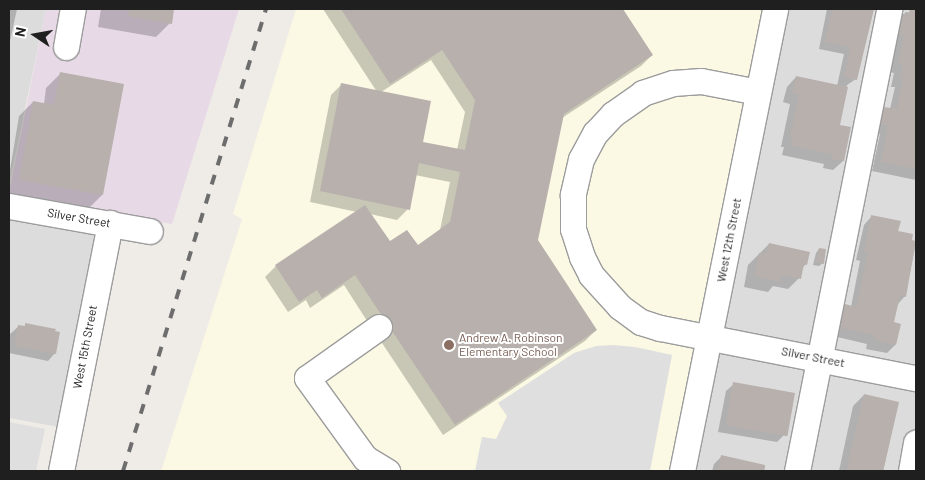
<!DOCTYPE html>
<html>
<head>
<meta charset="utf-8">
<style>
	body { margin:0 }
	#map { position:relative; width:925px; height:480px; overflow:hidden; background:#efebe7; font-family:Barlow,sans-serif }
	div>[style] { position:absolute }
	.residential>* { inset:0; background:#dddcdc }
	.industrial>* { inset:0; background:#e7d9e6 }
	.education>* { inset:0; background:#fbf8e3 }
	.parking>* { inset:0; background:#dfdfdf }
	.shadow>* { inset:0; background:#0003 }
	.building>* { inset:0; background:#b8b0ad; transform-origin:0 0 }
	.roads { filter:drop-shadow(1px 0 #9c9c9c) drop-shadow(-1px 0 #9c9c9c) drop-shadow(0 1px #9c9c9c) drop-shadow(0 -1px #9c9c9c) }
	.minor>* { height:25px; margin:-12.5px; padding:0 12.5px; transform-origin:12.5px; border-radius:12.5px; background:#fff }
	.rail>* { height:4px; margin-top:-2px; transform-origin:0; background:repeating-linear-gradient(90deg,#6d6d6d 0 10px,transparent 0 20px) }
	.dots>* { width:14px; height:14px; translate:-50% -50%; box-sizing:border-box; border:2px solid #fff; border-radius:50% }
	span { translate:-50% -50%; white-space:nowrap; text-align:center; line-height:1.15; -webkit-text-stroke:4px #fff; paint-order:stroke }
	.street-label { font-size:12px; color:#1f1f1f }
	.education-label { font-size:12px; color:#785e54 }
	.left { translate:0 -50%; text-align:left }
	.frame { position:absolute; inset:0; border:10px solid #1f1f1f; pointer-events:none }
	.north { position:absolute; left:10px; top:10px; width:50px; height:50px; -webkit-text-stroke:4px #fff; paint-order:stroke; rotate:282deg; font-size:14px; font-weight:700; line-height:20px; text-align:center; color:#1f1f1f }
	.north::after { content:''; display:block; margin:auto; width:18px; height:22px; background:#1f1f1f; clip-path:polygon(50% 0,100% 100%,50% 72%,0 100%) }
</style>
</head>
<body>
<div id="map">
	<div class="residential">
		<div style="clip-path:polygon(9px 9px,46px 9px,9px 185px)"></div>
		<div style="clip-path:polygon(764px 9px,916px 9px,916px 471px,671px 471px)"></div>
		<div style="clip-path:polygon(9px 193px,108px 210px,64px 428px,9px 418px)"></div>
	</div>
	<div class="industrial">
		<div style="clip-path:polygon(46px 9px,239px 9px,172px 224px,9px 193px)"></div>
	</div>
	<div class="education">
		<div style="clip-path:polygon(296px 9px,764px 9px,671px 471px,161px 471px,242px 219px,233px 214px)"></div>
	</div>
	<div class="parking">
		<div style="clip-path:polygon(612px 345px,635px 347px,672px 355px,650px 471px,475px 471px,482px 437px,496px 439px,507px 416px,498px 403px,574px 353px,596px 346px)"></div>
		<div style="clip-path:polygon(9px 422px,45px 429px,36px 471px,9px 471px)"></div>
	</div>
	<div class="shadow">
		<div style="clip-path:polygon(9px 9px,17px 9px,9px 46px)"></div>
		<div style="clip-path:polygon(101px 9px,173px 9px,170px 23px,156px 37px,98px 27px)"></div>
		<div style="clip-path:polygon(evenodd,323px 9px,404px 9px,407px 13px,414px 9px,622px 9px,652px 55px,641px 66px,562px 118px,537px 241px,596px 330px,585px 341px,443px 435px,382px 343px,380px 330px,369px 324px,344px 285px,310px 308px,306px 300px,288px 312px,265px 277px,276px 266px,357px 212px,310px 202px,331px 95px,342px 84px,377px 92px,323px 9px,431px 60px,465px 112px,457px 150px,421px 143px,381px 92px,431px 60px,323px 9px,415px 175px,450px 182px,440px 230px,417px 246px,390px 243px,370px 214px,397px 220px,408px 209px,415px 175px)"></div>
		<div style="clip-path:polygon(827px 9px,873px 9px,856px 79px,847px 85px,838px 126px,843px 161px,833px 170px,823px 168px,824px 164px,782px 155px,784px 147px,781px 147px,790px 104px,783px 102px,787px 87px,796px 77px,837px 86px,844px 54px,819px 49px)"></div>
		<div style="clip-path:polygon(906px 12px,916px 14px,916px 180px,872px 171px,880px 134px,872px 133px,875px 117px,885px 108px,890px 109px,895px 87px,891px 87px,894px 73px,889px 72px,895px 45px,890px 43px,897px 21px)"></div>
		<div style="clip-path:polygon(60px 74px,102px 195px,88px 209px,9px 195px,9px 176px,19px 116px,33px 102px,44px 104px,46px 88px)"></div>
		<div style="clip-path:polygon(872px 216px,911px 241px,916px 242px,905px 296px,897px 305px,893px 323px,895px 345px,887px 353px,866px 349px,867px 344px,833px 336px,837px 314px,845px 306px,851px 307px,860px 261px,856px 260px,864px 225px)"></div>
		<div style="clip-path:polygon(769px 244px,806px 264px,801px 269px,799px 278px,788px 289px,773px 286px,768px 292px,744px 287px,748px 265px)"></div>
		<div style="clip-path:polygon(819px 249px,823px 263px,819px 266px,813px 265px,816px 253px)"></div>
		<div style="clip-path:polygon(26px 325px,55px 353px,48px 361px,9px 353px,9px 335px,19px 326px,23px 327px)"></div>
		<div style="clip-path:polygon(734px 384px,784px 435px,777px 442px,718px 432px,726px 391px)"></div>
		<div style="clip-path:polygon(864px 395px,898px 403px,883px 471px,839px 471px,853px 406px)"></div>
		<div style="clip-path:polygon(721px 457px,765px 466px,764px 471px,712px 471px,714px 464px)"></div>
	</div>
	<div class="building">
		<div style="clip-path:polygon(129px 9px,174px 9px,172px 24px,128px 16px)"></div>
		<div style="clip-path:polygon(341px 9px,623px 9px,653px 55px,564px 114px,538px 240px,597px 330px,455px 425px,392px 331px,391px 319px,380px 313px,355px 275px,322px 298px,317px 290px,299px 302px,275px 265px,365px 205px,390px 241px,407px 230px,418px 245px,450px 222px,460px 172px,419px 163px,410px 210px,320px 191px,341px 83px,431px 101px,423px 142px,465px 150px,475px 100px,442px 50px,390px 84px)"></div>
		<div style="clip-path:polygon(832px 9px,874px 9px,857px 80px,844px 77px,850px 47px,825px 42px)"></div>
		<div style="clip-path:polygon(910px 9px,916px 9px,916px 169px,881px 162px,888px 125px,881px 124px,884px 107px,897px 109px,903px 78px,900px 77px,903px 64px,898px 63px,904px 35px,899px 34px,903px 14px,908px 15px)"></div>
		<div style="clip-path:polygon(60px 72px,124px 84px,103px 195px,19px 180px,33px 101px,54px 105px)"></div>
		<div style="clip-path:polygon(796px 76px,848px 87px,840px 125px,851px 127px,844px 161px,832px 159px,832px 154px,791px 146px,792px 138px,790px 137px,799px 94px,792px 93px)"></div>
		<div style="clip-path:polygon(871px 215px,901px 221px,898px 231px,913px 234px,912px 240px,916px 241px,906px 297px,900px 296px,894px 322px,901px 324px,896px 345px,874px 340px,875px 335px,840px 328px,845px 304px,856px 307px,868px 253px,864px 252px)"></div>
		<div style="clip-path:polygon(769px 243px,810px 252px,807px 265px,804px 264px,801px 279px,781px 275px,780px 282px,754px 276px,759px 253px,766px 254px)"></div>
		<div style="clip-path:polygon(819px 248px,826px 249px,824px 264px,816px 262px)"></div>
		<div style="clip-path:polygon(25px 323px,56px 329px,55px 331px,60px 332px,56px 354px,14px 346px,18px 325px,25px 326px)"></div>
		<div style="left:733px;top:382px;width:63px;height:44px;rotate:10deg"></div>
		<div style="left:864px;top:394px;width:36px;height:79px;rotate:13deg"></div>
		<div style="clip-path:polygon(721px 455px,765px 465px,764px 471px,718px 471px)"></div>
	</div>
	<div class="roads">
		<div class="minor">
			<div style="left:66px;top:47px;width:39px;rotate:-80deg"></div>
			<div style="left:758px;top:92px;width:58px;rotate:-169.1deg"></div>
			<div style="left:701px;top:81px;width:28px;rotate:176deg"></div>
			<div style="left:673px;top:83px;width:32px;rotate:162deg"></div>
			<div style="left:643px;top:93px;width:37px;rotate:145deg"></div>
			<div style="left:613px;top:114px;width:26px;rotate:133deg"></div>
			<div style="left:595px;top:133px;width:30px;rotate:118deg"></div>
			<div style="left:581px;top:159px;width:37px;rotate:103deg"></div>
			<div style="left:573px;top:195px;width:34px;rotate:90deg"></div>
			<div style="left:573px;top:229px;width:29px;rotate:72deg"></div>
			<div style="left:582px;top:257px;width:20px;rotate:63deg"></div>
			<div style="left:591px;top:275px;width:43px;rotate:47.8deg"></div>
			<div style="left:620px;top:307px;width:26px;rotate:36deg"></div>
			<div style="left:641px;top:322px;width:20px;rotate:18deg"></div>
			<div style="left:660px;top:328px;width:261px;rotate:11.1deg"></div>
			<div style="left:9px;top:206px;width:143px;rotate:10.1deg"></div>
			<div style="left:379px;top:327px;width:88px;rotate:144.7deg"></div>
			<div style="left:307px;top:378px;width:99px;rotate:54.1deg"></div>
			<div style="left:365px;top:458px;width:26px;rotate:31deg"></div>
			<div style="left:61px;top:471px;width:253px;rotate:-78.8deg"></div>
			<div style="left:682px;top:471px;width:471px;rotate:-78.6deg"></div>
			<div style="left:797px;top:471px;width:471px;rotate:-78.7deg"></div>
			<div style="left:911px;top:471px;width:29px;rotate:-80deg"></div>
		</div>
	</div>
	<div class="rail">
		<div style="left:123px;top:471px;width:484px;rotate:-72.8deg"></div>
	</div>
	<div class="dots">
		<div style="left:449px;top:345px;background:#8d6e63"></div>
	</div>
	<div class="street-label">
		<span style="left:79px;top:218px;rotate:10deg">Silver Street</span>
		<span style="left:729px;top:240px;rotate:-79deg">West 12th Street</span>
		<span style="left:85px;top:347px;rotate:-79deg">West 15th Street</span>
		<span style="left:813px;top:357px;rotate:11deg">Silver Street</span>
	</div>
	<div class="education-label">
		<span class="left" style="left:459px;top:345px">Andrew A. Robinson<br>Elementary School</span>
	</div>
	<div class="frame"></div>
	<div class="north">N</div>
</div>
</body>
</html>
